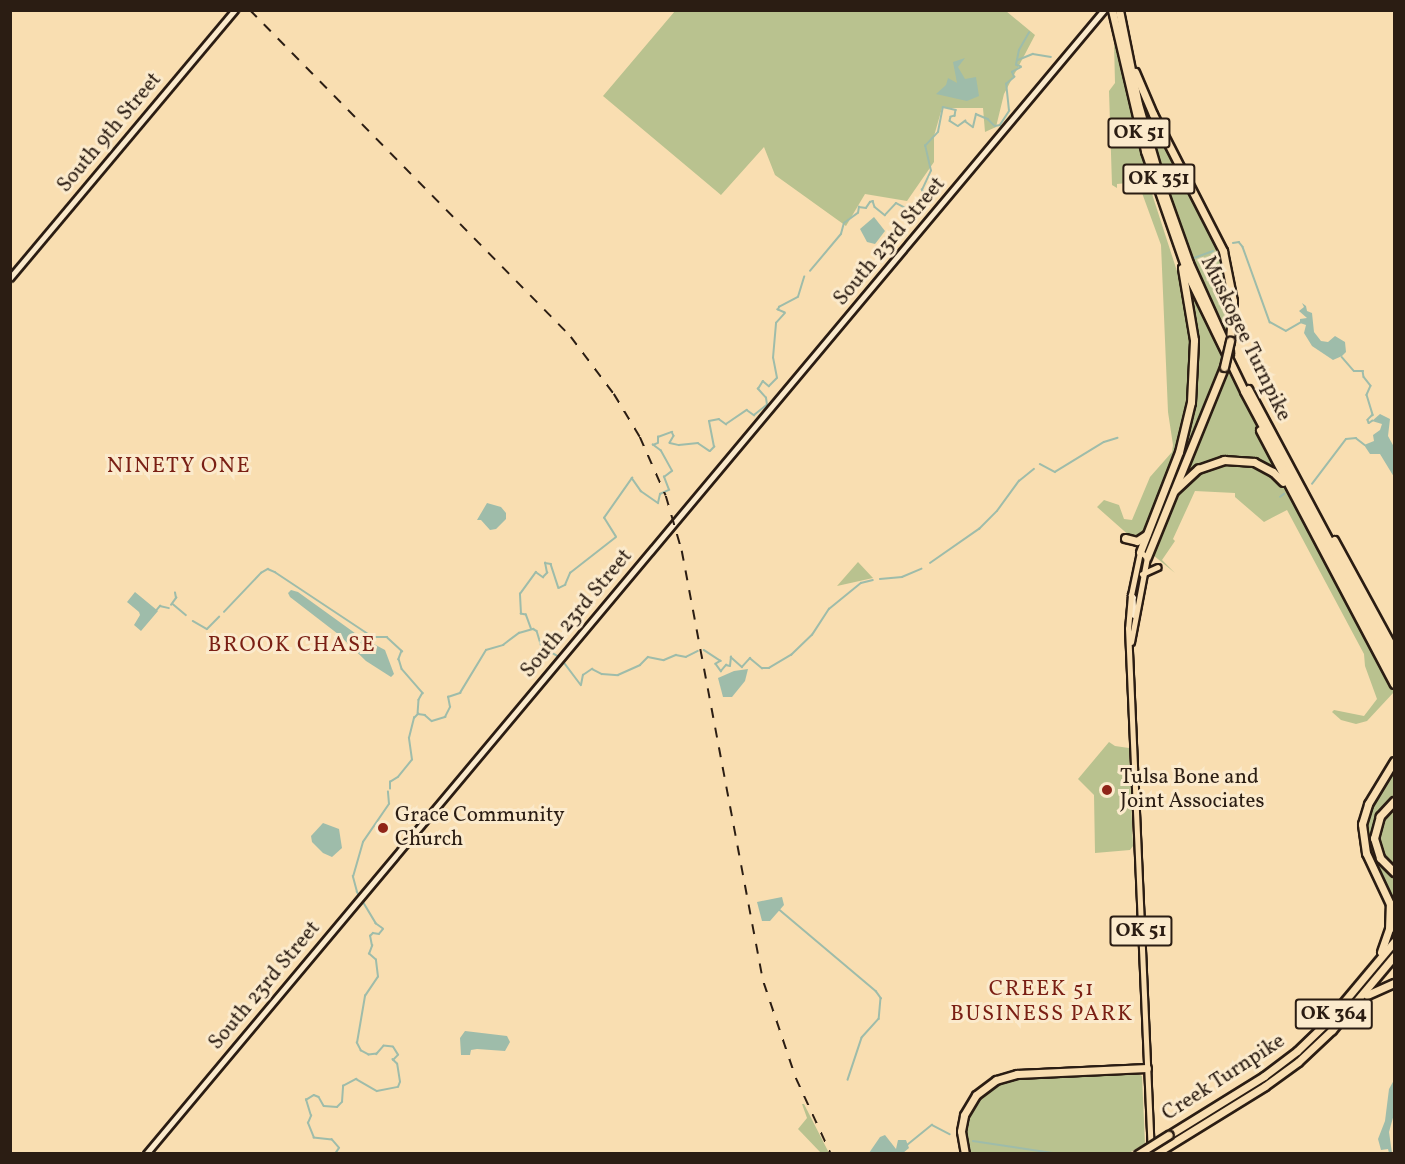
<!DOCTYPE html>
<html>
<head>
<meta charset="utf-8">
<style>
	body { margin:0 }
	#map { position:relative; width:1405px; height:1164px; overflow:hidden; background:#f9deb1; font-family:Vollkorn,serif }
	div>[style] { position:absolute }
	.green>* { inset:0; background:#b9c28f }
	.water>* { inset:0; background:#9ebcaa }
	.stream>* { height:1.5px; margin:-0.75px; padding:0 0.75px; transform-origin:0.75px; border-radius:0.75px; background:#9ebcaa }
	.roads { filter:drop-shadow(2px 0 #2b1d13) drop-shadow(-2px 0 #2b1d13) drop-shadow(0 2px #2b1d13) drop-shadow(0 -2px #2b1d13) }
	.secondary>* { height:4.5px; margin:-2.25px; padding:0 2.25px; transform-origin:2.25px; border-radius:2.25px; background:#fbeacc }
	.primary>* { height:5px; margin:-2.5px; padding:0 2.5px; transform-origin:2.5px; border-radius:2.5px; background:#f9deb1 }
	.motorway>* { height:7px; margin:-3.5px; padding:0 3.5px; transform-origin:3.5px; border-radius:3.5px; background:#f9deb1 }
	.rail>* { height:1.5px; margin-top:-0.75px; transform-origin:0; background:repeating-linear-gradient(90deg,#2b1d13 0 10px,transparent 0 20px) }
	.bridges { filter:drop-shadow(2px 0 #2b1d13) drop-shadow(-2px 0 #2b1d13) drop-shadow(0 2px #2b1d13) drop-shadow(0 -2px #2b1d13) }
	.motorway-bridge>* { height:7px; margin:-3.5px; padding:0 3.5px; transform-origin:3.5px; border-radius:3.5px; background:#f9deb1 }
	.dots>* { width:16px; height:16px; translate:-50% -50%; box-sizing:border-box; border:3px solid #fbeacc; border-radius:50% }
	span { translate:-50% -50%; white-space:nowrap; text-align:center; line-height:1.15; -webkit-text-stroke:6px #fbeacc; paint-order:stroke }
	.shield-label span { padding:2px 4px; background:#fbeacc; border:2px solid; border-radius:4px; -webkit-text-stroke-width:0 }
	.shield-label { font-size:20px; color:#2b1d13; font-weight:700 }
	.street-label { font-size:21px; color:#2b1d13 }
	.poi-label { font-size:21px; color:#2b1d13 }
	.left { translate:0 -50%; text-align:left }
	.neighbourhood-label { font-size:22px; color:#7a1f14; letter-spacing:1.5px }
	.frame { position:absolute; inset:0; border:12px solid #2b1d13; pointer-events:none }
</style>
</head>
<body>
<div id="map">
	<div class="green">
		<div style="clip-path:polygon(944px 10px,1006px 11px,1035px 35px,1004px 94px,996px 127px,985px 132px,983px 108px,942px 108px,934px 136px,934px 162px,907px 201px,865px 194px,846px 226px,775px 175px,764px 147px,721px 195px,603px 96px,675px 11px)"></div>
		<div style="clip-path:polygon(1114px 43px,1153px 197px,1186px 299px,1191px 359px,1190px 387px,1178px 445px,1142px 533px,1132px 538px,1097px 507px,1104px 500px,1119px 505px,1124px 519px,1132px 520px,1150px 477px,1172px 452px,1173px 445px,1168px 412px,1161px 245px,1138px 182px,1117px 184px,1117px 188px,1112px 185px,1109px 91px,1115px 83px)"></div>
		<div style="clip-path:polygon(1139px 96px,1211px 230px,1224px 263px,1228px 278px,1229px 335px,1224px 335px,1204px 291px,1177px 220px)"></div>
		<div style="clip-path:polygon(1186px 278px,1223px 360px,1159px 517px,1156px 517px,1188px 433px,1193px 405px,1196px 336px,1194px 310px)"></div>
		<div style="clip-path:polygon(1228px 368px,1280px 474px,1262px 464px,1225px 458px,1183px 479px)"></div>
		<div style="clip-path:polygon(1226px 462px,1256px 466px,1268px 472px,1284px 487px,1394px 692px,1367px 721px,1356px 724px,1341px 720px,1332px 712px,1334px 710px,1364px 716px,1377px 699px,1365px 666px,1364px 654px,1287px 510px,1264px 522px,1235px 497px,1235px 493px,1195px 491px,1173px 539px,1175px 541px,1162px 560px,1175px 573px,1153px 555px,1154px 547px,1177px 492px,1195px 473px)"></div>
		<div style="clip-path:polygon(858px 562px,873px 578px,837px 586px)"></div>
		<div style="clip-path:polygon(1109px 742px,1115px 746px,1129px 748px,1133px 846px,1130px 850px,1095px 853px,1094px 795px,1078px 779px)"></div>
		<div style="clip-path:polygon(1394px 763px,1394px 800px,1382px 808px,1377px 817px,1374px 848px,1394px 874px,1394px 932px,1389px 939px,1392px 906px,1371px 861px,1364px 835px,1365px 815px)"></div>
		<div style="clip-path:polygon(1394px 807px,1394px 869px,1383px 857px,1377px 836px,1385px 818px)"></div>
		<div style="clip-path:polygon(1394px 945px,1394px 952px,1330px 1029px,1303px 1055px,1273px 1079px,1167px 1144px,1167px 1139px,1288px 1062px)"></div>
		<div style="clip-path:polygon(1133px 1071px,1142px 1076px,1145px 1144px,1129px 1153px,967px 1154px,963px 1135px,965px 1120px,978px 1097px,993px 1085px,1010px 1078px)"></div>
		<div style="clip-path:polygon(802px 1104px,804px 1104px,829px 1153px,821px 1153px,798px 1129px,807px 1118px)"></div>
	</div>
	<div class="water">
		<div style="clip-path:polygon(965px 58px,958px 67px,965px 79px,976px 77px,979px 96px,967px 101px,936px 94px,946px 85px,948px 78px,957px 83px,953px 62px)"></div>
		<div style="clip-path:polygon(874px 217px,885px 231px,875px 244px,867px 242px,860px 229px)"></div>
		<div style="clip-path:polygon(1302px 303px,1306px 306px,1307px 311px,1312px 313px,1314px 332px,1321px 341px,1328px 342px,1335px 336px,1345px 342px,1346px 352px,1342px 356px,1333px 360px,1312px 346px,1304px 333px,1306px 325px,1300px 323px,1300px 319px,1307px 318px,1299px 311px,1304px 307px)"></div>
		<div style="clip-path:polygon(1380px 414px,1390px 419px,1388px 436px,1394px 447px,1394px 477px,1380px 454px,1370px 454px,1364px 445px,1374px 441px,1373px 435px,1380px 430px,1382px 424px,1372px 421px)"></div>
		<div style="clip-path:polygon(487px 503px,501px 507px,506px 513px,506px 519px,496px 529px,490px 530px,481px 520px,477px 520px)"></div>
		<div style="clip-path:polygon(291px 590px,298px 592px,359px 636px,385px 650px,394px 674px,391px 677px,366px 661px,338px 634px,290px 597px,288px 593px)"></div>
		<div style="clip-path:polygon(135px 592px,158px 611px,141px 631px,134px 625px,140px 615px,139px 612px,127px 602px)"></div>
		<div style="clip-path:polygon(748px 669px,745px 681px,732px 697px,723px 697px,718px 678px,734px 671px)"></div>
		<div style="clip-path:polygon(323px 823px,339px 829px,342px 848px,332px 857px,323px 853px,312px 842px,311px 836px)"></div>
		<div style="clip-path:polygon(782px 897px,784px 905px,770px 921px,762px 921px,757px 902px)"></div>
		<div style="clip-path:polygon(465px 1031px,507px 1036px,510px 1042px,505px 1051px,477px 1049px,471px 1050px,470px 1055px,461px 1055px,460px 1038px)"></div>
		<div style="clip-path:polygon(1394px 1080px,1394px 1114px,1389px 1132px,1392px 1153px,1389px 1153px,1388px 1149px,1381px 1150px,1378px 1139px,1385px 1121px,1389px 1089px)"></div>
		<div style="clip-path:polygon(885px 1135px,896px 1149px,898px 1140px,906px 1140px,909px 1148px,903px 1153px,869px 1153px,880px 1137px)"></div>
	</div>
	<div class="stream">
		<div style="left:1018px;top:60px;width:16px;rotate:-22deg"></div>
		<div style="left:1033px;top:54px;width:18px;rotate:9deg"></div>
		<div style="left:1233px;top:243px;width:6px;rotate:-9deg"></div>
		<div style="left:1239px;top:242px;width:6px;rotate:51deg"></div>
		<div style="left:1243px;top:247px;width:80px;rotate:70.2deg"></div>
		<div style="left:1270px;top:322px;width:18px;rotate:29deg"></div>
		<div style="left:1286px;top:331px;width:16px;rotate:-30deg"></div>
		<div style="left:1194px;top:258px;width:20px;rotate:-20deg"></div>
		<div style="left:810px;top:271px;width:48px;rotate:-50deg"></div>
		<div style="left:841px;top:234px;width:11px;rotate:-75deg"></div>
		<div style="left:844px;top:223px;width:17px;rotate:-36deg"></div>
		<div style="left:858px;top:213px;width:6px;rotate:-81deg"></div>
		<div style="left:859px;top:207px;width:7px;rotate:8deg"></div>
		<div style="left:866px;top:208px;width:7px;rotate:-56deg"></div>
		<div style="left:870px;top:202px;width:3px;rotate:-18deg"></div>
		<div style="left:873px;top:201px;width:6px;rotate:72deg"></div>
		<div style="left:875px;top:207px;width:13px;rotate:39deg"></div>
		<div style="left:885px;top:215px;width:16px;rotate:-47deg"></div>
		<div style="left:896px;top:203px;width:13px;rotate:27deg"></div>
		<div style="left:908px;top:209px;width:7px;rotate:-45deg"></div>
		<div style="left:913px;top:204px;width:14px;rotate:-25deg"></div>
		<div style="left:926px;top:198px;width:9px;rotate:-117deg"></div>
		<div style="left:922px;top:190px;width:21px;rotate:-65deg"></div>
		<div style="left:931px;top:171px;width:26px;rotate:-103deg"></div>
		<div style="left:925px;top:146px;width:19px;rotate:-47deg"></div>
		<div style="left:938px;top:132px;width:25px;rotate:-79deg"></div>
		<div style="left:943px;top:107px;width:13px;rotate:13deg"></div>
		<div style="left:956px;top:110px;width:6px;rotate:99deg"></div>
		<div style="left:955px;top:116px;width:4px;rotate:166deg"></div>
		<div style="left:951px;top:117px;width:4px;rotate:104deg"></div>
		<div style="left:950px;top:121px;width:9px;rotate:32deg"></div>
		<div style="left:958px;top:126px;width:9px;rotate:-36deg"></div>
		<div style="left:965px;top:121px;width:10px;rotate:37deg"></div>
		<div style="left:973px;top:127px;width:13px;rotate:-77deg"></div>
		<div style="left:976px;top:114px;width:13px;rotate:23deg"></div>
		<div style="left:988px;top:119px;width:10px;rotate:45deg"></div>
		<div style="left:995px;top:126px;width:5px;rotate:-11deg"></div>
		<div style="left:1000px;top:125px;width:17px;rotate:-57deg"></div>
		<div style="left:1009px;top:111px;width:27px;rotate:-96deg"></div>
		<div style="left:1006px;top:84px;width:11px;rotate:-41deg"></div>
		<div style="left:1014px;top:77px;width:5px;rotate:-112deg"></div>
		<div style="left:1012px;top:72px;width:10px;rotate:-29deg"></div>
		<div style="left:1021px;top:67px;width:5px;rotate:-158deg"></div>
		<div style="left:1016px;top:65px;width:15px;rotate:-79deg"></div>
		<div style="left:1019px;top:50px;width:20px;rotate:-60deg"></div>
		<div style="left:1342px;top:357px;width:18px;rotate:49deg"></div>
		<div style="left:1354px;top:371px;width:9px"></div>
		<div style="left:1363px;top:371px;width:6px;rotate:81deg"></div>
		<div style="left:1364px;top:377px;width:11px;rotate:52deg"></div>
		<div style="left:1371px;top:386px;width:10px;rotate:114deg"></div>
		<div style="left:1367px;top:395px;width:21px;rotate:73deg"></div>
		<div style="left:1373px;top:415px;width:7px;rotate:135deg"></div>
		<div style="left:1368px;top:420px;width:3px;rotate:72deg"></div>
		<div style="left:1369px;top:423px;width:4px;rotate:-34deg"></div>
		<div style="left:1040px;top:464px;width:17px;rotate:28deg"></div>
		<div style="left:1055px;top:472px;width:57px;rotate:-31.5deg"></div>
		<div style="left:1104px;top:442px;width:14px;rotate:-17deg"></div>
		<div style="left:1312px;top:484px;width:56px;rotate:-52.9deg"></div>
		<div style="left:1346px;top:439px;width:10px;rotate:-6deg"></div>
		<div style="left:1356px;top:438px;width:11px;rotate:38deg"></div>
		<div style="left:1280px;top:497px;width:5px;rotate:-37deg"></div>
		<div style="left:930px;top:563px;width:60px;rotate:-34.8deg"></div>
		<div style="left:979px;top:529px;width:25px;rotate:-45deg"></div>
		<div style="left:997px;top:511px;width:37px;rotate:-54deg"></div>
		<div style="left:1019px;top:481px;width:19px;rotate:-39deg"></div>
		<div style="left:880px;top:579px;width:22px;rotate:-5deg"></div>
		<div style="left:902px;top:577px;width:21px;rotate:-23deg"></div>
		<div style="left:173px;top:604px;width:17px;rotate:40deg"></div>
		<div style="left:171px;top:605px;width:9px;rotate:-54deg"></div>
		<div style="left:176px;top:598px;width:5px;rotate:-101deg"></div>
		<div style="left:155px;top:612px;width:8px;rotate:-50deg"></div>
		<div style="left:160px;top:606px;width:9px;rotate:13deg"></div>
		<div style="left:224px;top:612px;width:54px;rotate:-46.5deg"></div>
		<div style="left:261px;top:573px;width:8px;rotate:-30deg"></div>
		<div style="left:268px;top:569px;width:8px;rotate:23deg"></div>
		<div style="left:275px;top:572px;width:118px;rotate:33.6deg"></div>
		<div style="left:373px;top:637px;width:14px"></div>
		<div style="left:387px;top:637px;width:21px;rotate:43deg"></div>
		<div style="left:402px;top:651px;width:9px;rotate:111deg"></div>
		<div style="left:399px;top:659px;width:10px;rotate:73deg"></div>
		<div style="left:402px;top:669px;width:32px;rotate:49deg"></div>
		<div style="left:423px;top:693px;width:8px;rotate:120deg"></div>
		<div style="left:419px;top:700px;width:13px;rotate:94deg"></div>
		<div style="left:193px;top:621px;width:16px;rotate:30deg"></div>
		<div style="left:207px;top:629px;width:17px;rotate:-45deg"></div>
		<div style="left:531px;top:629px;width:15px;rotate:-110deg"></div>
		<div style="left:526px;top:615px;width:5px;rotate:-169deg"></div>
		<div style="left:521px;top:614px;width:20px;rotate:-93deg"></div>
		<div style="left:520px;top:594px;width:27px;rotate:-54deg"></div>
		<div style="left:536px;top:572px;width:9px;rotate:36deg"></div>
		<div style="left:543px;top:577px;width:6px;rotate:-45deg"></div>
		<div style="left:547px;top:573px;width:10px;rotate:-101deg"></div>
		<div style="left:545px;top:563px;width:6px;rotate:9deg"></div>
		<div style="left:551px;top:564px;width:25px;rotate:72deg"></div>
		<div style="left:559px;top:588px;width:7px;rotate:-27deg"></div>
		<div style="left:565px;top:585px;width:13px;rotate:-67deg"></div>
		<div style="left:570px;top:573px;width:58px;rotate:-38deg"></div>
		<div style="left:616px;top:537px;width:22px;rotate:-122deg"></div>
		<div style="left:604px;top:518px;width:49px;rotate:-55deg"></div>
		<div style="left:632px;top:478px;width:16px;rotate:55deg"></div>
		<div style="left:641px;top:491px;width:21px;rotate:35deg"></div>
		<div style="left:658px;top:503px;width:9px;rotate:-77deg"></div>
		<div style="left:660px;top:494px;width:10px;rotate:-24deg"></div>
		<div style="left:669px;top:490px;width:14px;rotate:-111deg"></div>
		<div style="left:664px;top:477px;width:10px;rotate:-37deg"></div>
		<div style="left:672px;top:471px;width:23px;rotate:-119deg"></div>
		<div style="left:661px;top:451px;width:10px;rotate:-143deg"></div>
		<div style="left:653px;top:445px;width:5px;rotate:-22deg"></div>
		<div style="left:658px;top:443px;width:6px;rotate:-90deg"></div>
		<div style="left:658px;top:437px;width:15px;rotate:-20deg"></div>
		<div style="left:672px;top:432px;width:4px;rotate:63deg"></div>
		<div style="left:674px;top:436px;width:8px;rotate:120deg"></div>
		<div style="left:670px;top:443px;width:9px;rotate:13deg"></div>
		<div style="left:679px;top:445px;width:19px;rotate:-6deg"></div>
		<div style="left:698px;top:443px;width:14px;rotate:34deg"></div>
		<div style="left:710px;top:451px;width:6px;rotate:-45deg"></div>
		<div style="left:714px;top:447px;width:26px;rotate:-101deg"></div>
		<div style="left:709px;top:421px;width:10px;rotate:-11deg"></div>
		<div style="left:719px;top:419px;width:9px;rotate:36deg"></div>
		<div style="left:726px;top:424px;width:25px;rotate:-34deg"></div>
		<div style="left:747px;top:410px;width:9px;rotate:36deg"></div>
		<div style="left:754px;top:415px;width:16px;rotate:-38deg"></div>
		<div style="left:767px;top:405px;width:7px;rotate:-98deg"></div>
		<div style="left:766px;top:398px;width:12px;rotate:-132deg"></div>
		<div style="left:758px;top:389px;width:9px;rotate:-58deg"></div>
		<div style="left:763px;top:381px;width:8px;rotate:40deg"></div>
		<div style="left:769px;top:386px;width:11px;rotate:-45deg"></div>
		<div style="left:777px;top:378px;width:20px;rotate:-101deg"></div>
		<div style="left:773px;top:358px;width:35px;rotate:-85deg"></div>
		<div style="left:776px;top:323px;width:13px;rotate:-48deg"></div>
		<div style="left:785px;top:313px;width:8px;rotate:-157deg"></div>
		<div style="left:778px;top:310px;width:3px;rotate:-72deg"></div>
		<div style="left:779px;top:307px;width:21px;rotate:-28deg"></div>
		<div style="left:798px;top:297px;width:21px;rotate:-73deg"></div>
		<div style="left:704px;top:650px;width:20px;rotate:33deg"></div>
		<div style="left:721px;top:661px;width:6px;rotate:149deg"></div>
		<div style="left:716px;top:664px;width:9px;rotate:54deg"></div>
		<div style="left:721px;top:671px;width:8px;rotate:-50deg"></div>
		<div style="left:726px;top:665px;width:4px;rotate:14deg"></div>
		<div style="left:730px;top:666px;width:9px;rotate:-84deg"></div>
		<div style="left:731px;top:657px;width:15px;rotate:42deg"></div>
		<div style="left:742px;top:667px;width:12px;rotate:-48deg"></div>
		<div style="left:750px;top:658px;width:16px;rotate:40deg"></div>
		<div style="left:762px;top:668px;width:7px"></div>
		<div style="left:769px;top:668px;width:26px;rotate:-31deg"></div>
		<div style="left:791px;top:655px;width:29px;rotate:-44deg"></div>
		<div style="left:812px;top:635px;width:31px;rotate:-57deg"></div>
		<div style="left:829px;top:609px;width:41px;rotate:-39.1deg"></div>
		<div style="left:861px;top:583px;width:12px;rotate:-14deg"></div>
		<div style="left:563px;top:661px;width:30px;rotate:53deg"></div>
		<div style="left:581px;top:685px;width:10px;rotate:-79deg"></div>
		<div style="left:583px;top:675px;width:11px;rotate:-34deg"></div>
		<div style="left:592px;top:669px;width:11px;rotate:27deg"></div>
		<div style="left:602px;top:674px;width:16px;rotate:4deg"></div>
		<div style="left:618px;top:675px;width:24px;rotate:-24deg"></div>
		<div style="left:640px;top:665px;width:11px;rotate:-45deg"></div>
		<div style="left:648px;top:657px;width:16px;rotate:11deg"></div>
		<div style="left:664px;top:660px;width:13px;rotate:-23deg"></div>
		<div style="left:676px;top:655px;width:10px;rotate:11deg"></div>
		<div style="left:686px;top:657px;width:13px;rotate:-27deg"></div>
		<div style="left:390px;top:789px;width:7px;rotate:-90deg"></div>
		<div style="left:390px;top:782px;width:9px;rotate:-32deg"></div>
		<div style="left:398px;top:777px;width:22px;rotate:-51deg"></div>
		<div style="left:412px;top:760px;width:22px;rotate:-98deg"></div>
		<div style="left:409px;top:738px;width:21px;rotate:-76deg"></div>
		<div style="left:414px;top:718px;width:6px;rotate:-45deg"></div>
		<div style="left:418px;top:714px;width:7px;rotate:8deg"></div>
		<div style="left:425px;top:715px;width:9px;rotate:41deg"></div>
		<div style="left:432px;top:721px;width:14px;rotate:-17deg"></div>
		<div style="left:445px;top:717px;width:11px;rotate:-63deg"></div>
		<div style="left:450px;top:707px;width:10px;rotate:-101deg"></div>
		<div style="left:448px;top:697px;width:13px;rotate:-18deg"></div>
		<div style="left:460px;top:693px;width:50px;rotate:-58.8deg"></div>
		<div style="left:486px;top:650px;width:18px;rotate:-16deg"></div>
		<div style="left:503px;top:645px;width:20px;rotate:-37deg"></div>
		<div style="left:519px;top:633px;width:15px;rotate:-16deg"></div>
		<div style="left:533px;top:629px;width:4px;rotate:27deg"></div>
		<div style="left:537px;top:631px;width:17px;rotate:73deg"></div>
		<div style="left:542px;top:647px;width:20px;rotate:30deg"></div>
		<div style="left:780px;top:910px;width:126px;rotate:40.2deg"></div>
		<div style="left:876px;top:991px;width:9px;rotate:54deg"></div>
		<div style="left:881px;top:998px;width:21px;rotate:95deg"></div>
		<div style="left:879px;top:1019px;width:25px;rotate:132deg"></div>
		<div style="left:862px;top:1038px;width:44px;rotate:108.4deg"></div>
		<div style="left:973px;top:1141px;width:87px;rotate:8.6deg"></div>
		<div style="left:907px;top:1145px;width:32px;rotate:-39deg"></div>
		<div style="left:932px;top:1125px;width:20px;rotate:27deg"></div>
		<div style="left:335px;top:1154px;width:7px;rotate:-56deg"></div>
		<div style="left:339px;top:1148px;width:11px;rotate:-131deg"></div>
		<div style="left:332px;top:1140px;width:18px;rotate:-174deg"></div>
		<div style="left:314px;top:1138px;width:16px;rotate:-112deg"></div>
		<div style="left:308px;top:1123px;width:8px;rotate:-67deg"></div>
		<div style="left:311px;top:1116px;width:17px;rotate:-107deg"></div>
		<div style="left:306px;top:1100px;width:9px;rotate:-32deg"></div>
		<div style="left:314px;top:1095px;width:5px;rotate:22deg"></div>
		<div style="left:319px;top:1097px;width:10px;rotate:61deg"></div>
		<div style="left:324px;top:1106px;width:13px;rotate:4deg"></div>
		<div style="left:337px;top:1107px;width:7px;rotate:-45deg"></div>
		<div style="left:342px;top:1102px;width:16px;rotate:-86deg"></div>
		<div style="left:343px;top:1086px;width:15px;rotate:-28deg"></div>
		<div style="left:356px;top:1079px;width:24px;rotate:30deg"></div>
		<div style="left:377px;top:1091px;width:21px;rotate:-11deg"></div>
		<div style="left:398px;top:1087px;width:5px;rotate:-68deg"></div>
		<div style="left:400px;top:1082px;width:18px;rotate:-99deg"></div>
		<div style="left:397px;top:1064px;width:6px;rotate:-135deg"></div>
		<div style="left:393px;top:1060px;width:7px;rotate:-45deg"></div>
		<div style="left:398px;top:1055px;width:9px;rotate:-122deg"></div>
		<div style="left:393px;top:1047px;width:9px;rotate:-174deg"></div>
		<div style="left:384px;top:1046px;width:11px;rotate:131deg"></div>
		<div style="left:377px;top:1054px;width:8px;rotate:173deg"></div>
		<div style="left:369px;top:1055px;width:9px;rotate:-153deg"></div>
		<div style="left:361px;top:1051px;width:9px;rotate:-117deg"></div>
		<div style="left:357px;top:1043px;width:48px;rotate:-80.3deg"></div>
		<div style="left:365px;top:996px;width:23px;rotate:-56deg"></div>
		<div style="left:378px;top:977px;width:17px;rotate:-97deg"></div>
		<div style="left:376px;top:960px;width:9px;rotate:-139deg"></div>
		<div style="left:369px;top:954px;width:9px;rotate:-69deg"></div>
		<div style="left:372px;top:946px;width:10px;rotate:-101deg"></div>
		<div style="left:370px;top:936px;width:4px;rotate:-45deg"></div>
		<div style="left:373px;top:933px;width:6px;rotate:9deg"></div>
		<div style="left:379px;top:934px;width:6px;rotate:-51deg"></div>
		<div style="left:383px;top:929px;width:9px;rotate:-144deg"></div>
		<div style="left:376px;top:924px;width:37px;rotate:-121deg"></div>
		<div style="left:357px;top:892px;width:16px;rotate:-105deg"></div>
		<div style="left:353px;top:877px;width:36px;rotate:-74deg"></div>
		<div style="left:363px;top:842px;width:46px;rotate:-55.6deg"></div>
		<div style="left:389px;top:804px;width:12px;rotate:-95deg"></div>
	</div>
	<div class="roads">
		<div class="secondary">
			<div style="left:10px;top:278px;width:350px;rotate:-50deg"></div>
			<div style="left:1131px;top:595px;width:3px;rotate:45deg"></div>
			<div style="left:1133px;top:597px;width:18px;rotate:87deg"></div>
			<div style="left:146px;top:1154px;width:1492px;rotate:-50.06deg"></div>
		</div>
		<div class="primary">
			<div style="left:1142px;top:574px;width:17px;rotate:-24deg"></div>
			<div style="left:1131px;top:642px;width:86px;rotate:-79.3deg"></div>
			<div style="left:1147px;top:557px;width:9px;rotate:-144deg"></div>
			<div style="left:1140px;top:552px;width:44px;rotate:101.8deg"></div>
			<div style="left:1131px;top:595px;width:33px;rotate:95deg"></div>
			<div style="left:1128px;top:628px;width:527px;rotate:87.5deg"></div>
		</div>
		<div class="motorway">
			<div style="left:1112px;top:10px;width:145px;rotate:76.8deg"></div>
			<div style="left:1145px;top:151px;width:133px;rotate:70.8deg"></div>
			<div style="left:1189px;top:277px;width:127px;rotate:64.2deg"></div>
			<div style="left:1244px;top:391px;width:319px;rotate:61.9deg"></div>
			<div style="left:1119px;top:10px;width:96px;rotate:78.6deg"></div>
			<div style="left:1138px;top:104px;width:90px;rotate:73.8deg"></div>
			<div style="left:1163px;top:190px;width:77px;rotate:70.4deg"></div>
			<div style="left:1189px;top:263px;width:98px;rotate:65.8deg"></div>
			<div style="left:1135px;top:72px;width:46px;rotate:66.8deg"></div>
			<div style="left:1153px;top:114px;width:154px;rotate:62.9deg"></div>
			<div style="left:1223px;top:251px;width:51px;rotate:78.7deg"></div>
			<div style="left:1233px;top:301px;width:40px;rotate:94.3deg"></div>
			<div style="left:1248px;top:389px;width:310px;rotate:61.9deg"></div>
			<div style="left:1260px;top:430px;width:287px;rotate:62.2deg"></div>
			<div style="left:1174px;top:491px;width:33px;rotate:-43deg"></div>
			<div style="left:1198px;top:469px;width:28px;rotate:-19deg"></div>
			<div style="left:1224px;top:460px;width:30px;rotate:4deg"></div>
			<div style="left:1254px;top:462px;width:21px;rotate:28deg"></div>
			<div style="left:1273px;top:472px;width:14px;rotate:45deg"></div>
			<div style="left:1125px;top:538px;width:12px;rotate:14deg"></div>
			<div style="left:1137px;top:541px;width:11px;rotate:-34deg"></div>
			<div style="left:1334px;top:540px;width:125px;rotate:61.4deg"></div>
			<div style="left:1140px;top:552px;width:107px;rotate:-68.7deg"></div>
			<div style="left:1179px;top:452px;width:51px;rotate:-76.5deg"></div>
			<div style="left:1191px;top:402px;width:62px;rotate:-87.2deg"></div>
			<div style="left:1194px;top:340px;width:73px;rotate:-99.5deg"></div>
			<div style="left:1147px;top:557px;width:205px;rotate:-67.9deg"></div>
			<div style="left:1394px;top:801px;width:21px;rotate:133deg"></div>
			<div style="left:1380px;top:816px;width:23px;rotate:105deg"></div>
			<div style="left:1374px;top:838px;width:21px;rotate:73deg"></div>
			<div style="left:1380px;top:858px;width:20px;rotate:45deg"></div>
			<div style="left:1381px;top:952px;width:24px;rotate:-71deg"></div>
			<div style="left:1389px;top:929px;width:25px;rotate:-88deg"></div>
			<div style="left:1390px;top:904px;width:56px;rotate:-115.2deg"></div>
			<div style="left:1366px;top:853px;width:29px;rotate:-98deg"></div>
			<div style="left:1362px;top:824px;width:21px;rotate:-73deg"></div>
			<div style="left:1368px;top:804px;width:50px;rotate:-58.8deg"></div>
			<div style="left:1367px;top:995px;width:30px;rotate:-24deg"></div>
			<div style="left:1169px;top:1135px;width:112px;rotate:-31.8deg"></div>
			<div style="left:1264px;top:1076px;width:41px;rotate:-37.1deg"></div>
			<div style="left:1297px;top:1051px;width:40px;rotate:-44deg"></div>
			<div style="left:1326px;top:1023px;width:106px;rotate:-50deg"></div>
			<div style="left:965px;top:1154px;width:23px;rotate:-100deg"></div>
			<div style="left:961px;top:1131px;width:16px;rotate:-79deg"></div>
			<div style="left:964px;top:1115px;width:23px;rotate:-59deg"></div>
			<div style="left:976px;top:1095px;width:25px;rotate:-37deg"></div>
			<div style="left:996px;top:1080px;width:22px;rotate:-16deg"></div>
			<div style="left:1017px;top:1074px;width:130px;rotate:-2.6deg"></div>
			<div style="left:1155px;top:1154px;width:129px;rotate:-31.7deg"></div>
			<div style="left:1265px;top:1086px;width:41px;rotate:-36deg"></div>
			<div style="left:1298px;top:1062px;width:47px;rotate:-43.3deg"></div>
			<div style="left:1332px;top:1030px;width:97px;rotate:-50deg"></div>
		</div>
	</div>
	<div class="rail">
		<div style="left:250px;top:10px;width:458px;rotate:45.5deg"></div>
		<div style="left:571px;top:337px;width:71px;rotate:53deg"></div>
		<div style="left:614px;top:394px;width:50px;rotate:58.8deg"></div>
		<div style="left:640px;top:437px;width:64px;rotate:66.2deg"></div>
		<div style="left:666px;top:496px;width:57px;rotate:73.8deg"></div>
		<div style="left:682px;top:551px;width:440px;rotate:79.3deg"></div>
		<div style="left:764px;top:983px;width:100px;rotate:71.4deg"></div>
		<div style="left:796px;top:1078px;width:84px;rotate:65.3deg"></div>
	</div>
	<div class="bridges">
		<div class="motorway-bridge">
			<div style="left:1224px;top:367px;width:27px;rotate:-77deg"></div>
			<div style="left:1138px;top:1154px;width:36px;rotate:-32deg"></div>
		</div>
	</div>
	<div class="dots">
		<div style="left:1107px;top:790px;background:#8f2418"></div>
		<div style="left:383px;top:828px;background:#8f2418"></div>
	</div>
	<div class="shield-label">
		<span style="left:1139px;top:133px">OK 51</span>
		<span style="left:1159px;top:179px">OK 351</span>
		<span style="left:1141px;top:931px">OK 51</span>
		<span style="left:1334px;top:1014px">OK 364</span>
	</div>
	<div class="street-label">
		<span style="left:110px;top:133px;rotate:-50deg">South 9th Street</span>
		<span style="left:890px;top:242px;rotate:-50deg">South 23rd Street</span>
		<span style="left:1245px;top:339px;rotate:64deg">Muskogee Turnpike</span>
		<span style="left:577px;top:614px;rotate:-50deg">South 23rd Street</span>
		<span style="left:265px;top:986px;rotate:-50deg">South 23rd Street</span>
		<span style="left:1224px;top:1078px;rotate:-33deg">Creek Turnpike</span>
	</div>
	<div class="poi-label">
		<span class="left" style="left:1120px;top:790px">Tulsa Bone and<br>Joint Associates</span>
		<span class="left" style="left:395px;top:828px">Grace Community<br>Church</span>
	</div>
	<div class="neighbourhood-label">
		<span style="left:179px;top:467px">NINETY ONE</span>
		<span style="left:292px;top:646px">BROOK CHASE</span>
		<span style="left:1042px;top:1002px">CREEK 51<br>BUSINESS PARK</span>
	</div>
	<div class="frame"></div>
</div>
</body>
</html>
